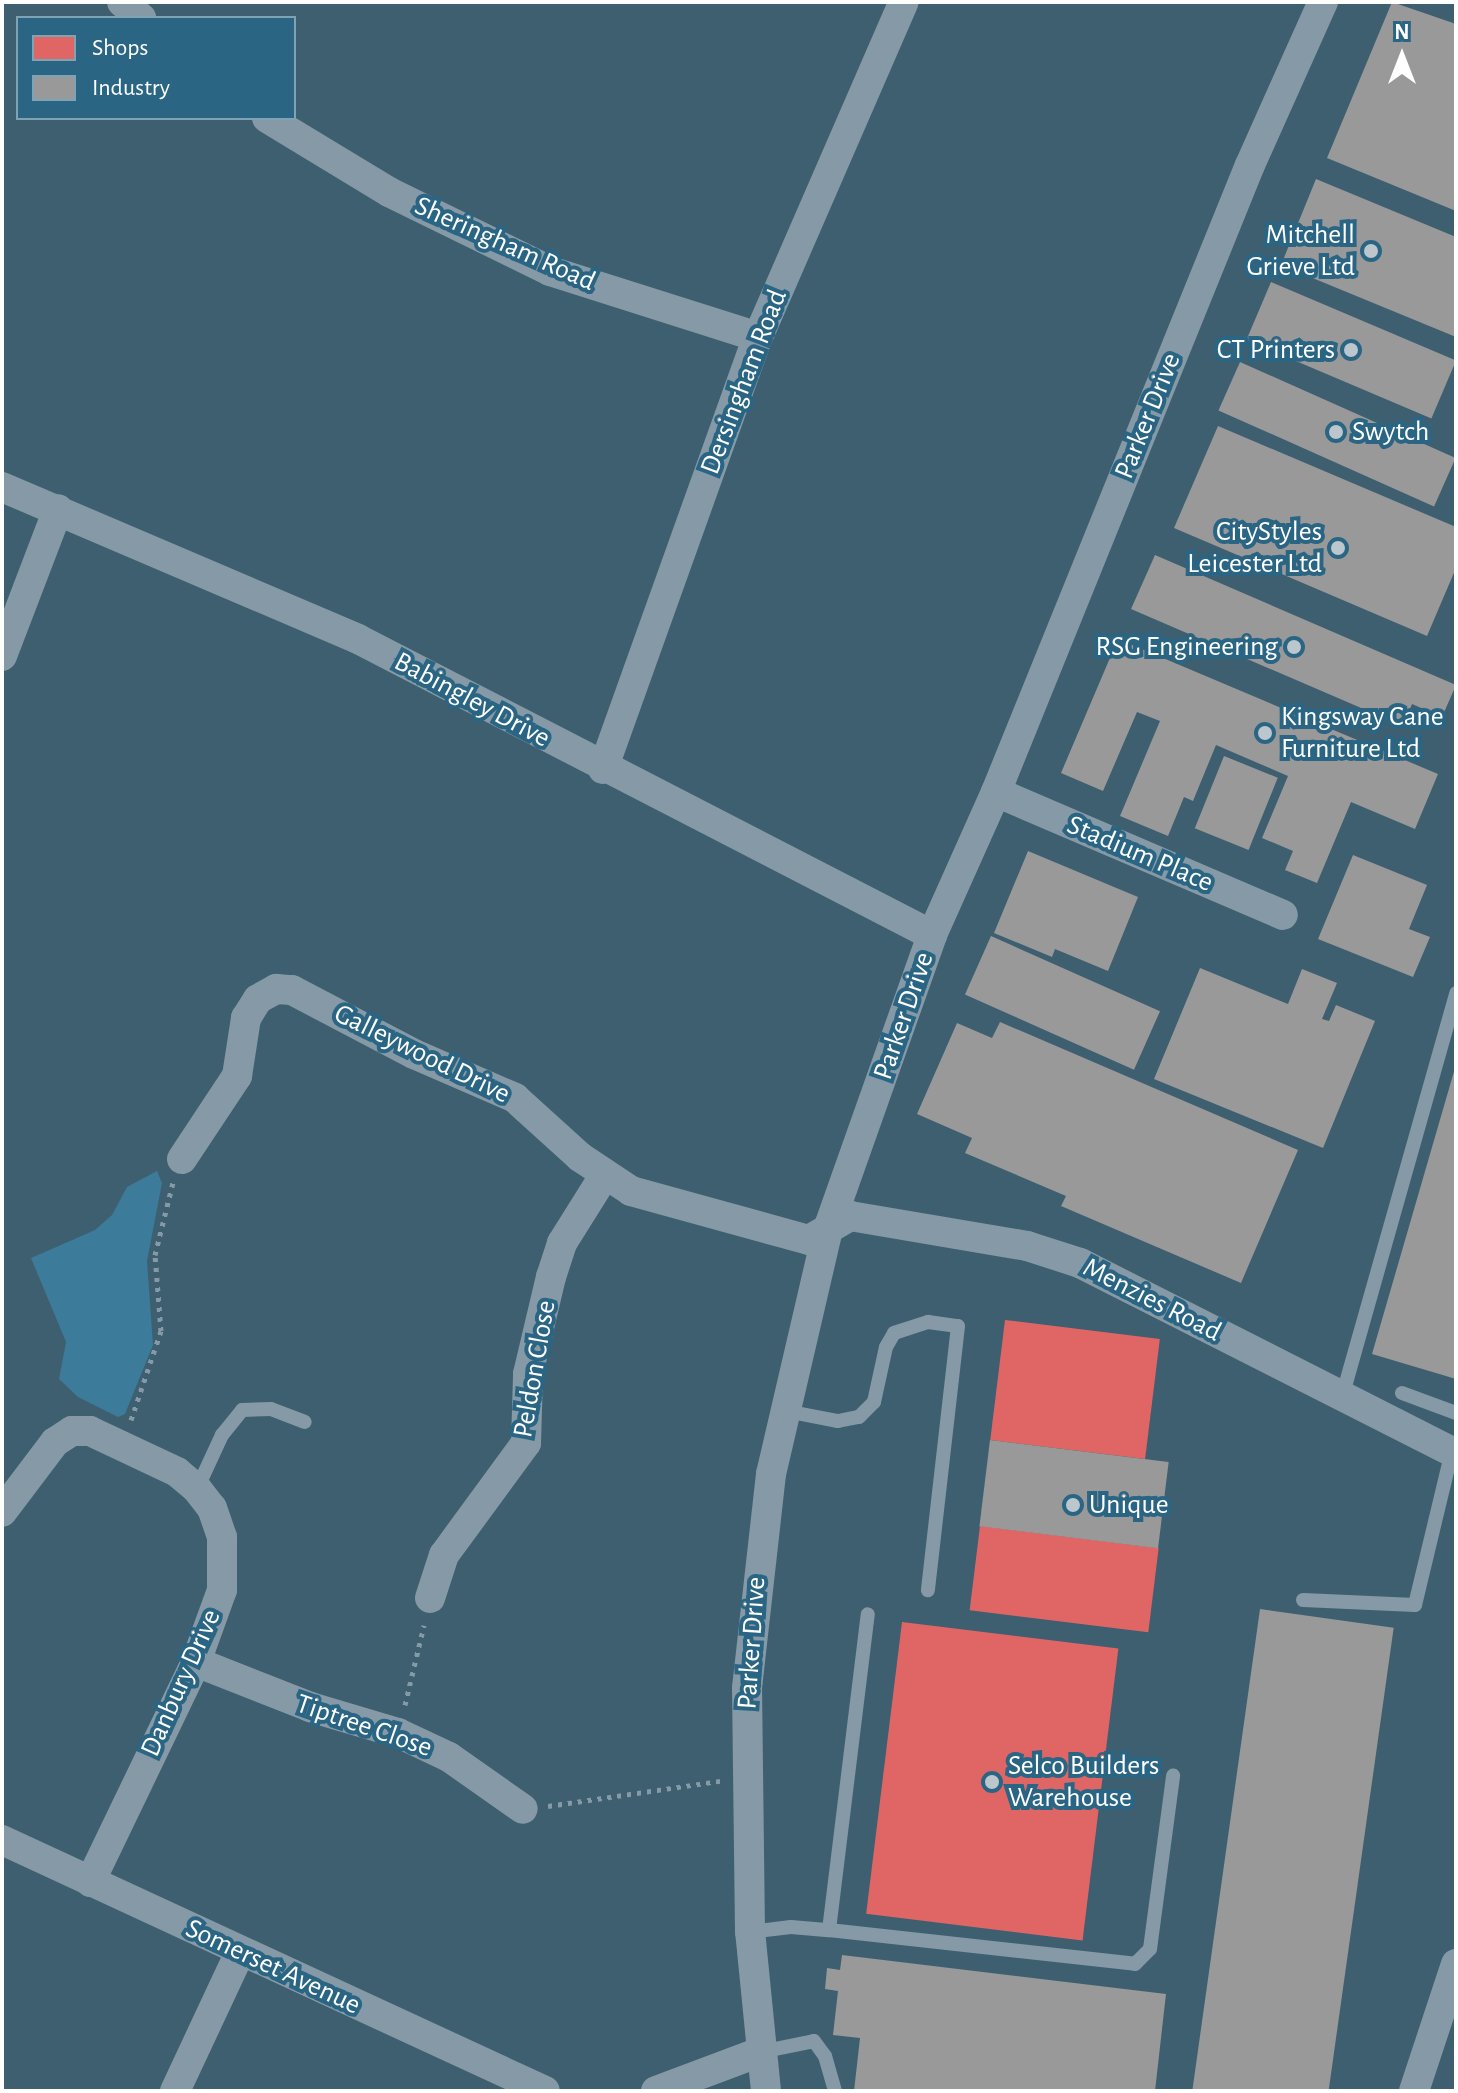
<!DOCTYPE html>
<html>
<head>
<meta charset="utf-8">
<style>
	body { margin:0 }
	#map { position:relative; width:1458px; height:2093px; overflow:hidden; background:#3e5f70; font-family:"Alegreya Sans",sans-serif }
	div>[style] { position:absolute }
	.green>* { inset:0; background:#3c7b99 }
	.shops>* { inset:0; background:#e06666; transform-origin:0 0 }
	.industry>* { inset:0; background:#999; transform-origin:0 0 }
	.path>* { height:5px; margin-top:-2.5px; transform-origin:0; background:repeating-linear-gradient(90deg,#859aa6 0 4px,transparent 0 10px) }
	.service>* { height:14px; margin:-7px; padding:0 7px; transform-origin:7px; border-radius:7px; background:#859aa6 }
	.minor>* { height:30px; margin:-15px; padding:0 15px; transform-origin:15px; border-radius:15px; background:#859aa6 }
	.dots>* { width:22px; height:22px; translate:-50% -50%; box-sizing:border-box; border:4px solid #2a6584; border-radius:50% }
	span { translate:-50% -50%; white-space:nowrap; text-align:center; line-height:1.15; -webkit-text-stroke:8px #2a6584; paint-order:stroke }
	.poi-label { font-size:28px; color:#fff }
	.right { translate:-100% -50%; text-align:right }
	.left { translate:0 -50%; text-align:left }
	.street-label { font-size:28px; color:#fff }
	.frame { position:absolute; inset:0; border:4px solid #fff; pointer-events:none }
	.legend { position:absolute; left:16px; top:16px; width:280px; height:104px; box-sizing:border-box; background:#2a6584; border:2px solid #7fa3b5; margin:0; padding:10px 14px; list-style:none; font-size:24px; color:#fff }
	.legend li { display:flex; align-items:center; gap:16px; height:40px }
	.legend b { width:40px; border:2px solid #7fa3b5 }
	.north { position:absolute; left:1362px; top:16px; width:80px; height:80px; -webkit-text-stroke:6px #2a6584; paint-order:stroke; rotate:0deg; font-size:22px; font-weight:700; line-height:32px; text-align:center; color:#fff }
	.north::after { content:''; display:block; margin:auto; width:28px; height:36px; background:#fff; clip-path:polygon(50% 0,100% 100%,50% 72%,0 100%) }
</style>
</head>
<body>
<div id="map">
	<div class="green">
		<div style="clip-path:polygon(157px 1171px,162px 1183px,147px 1261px,153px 1345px,125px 1414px,118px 1417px,78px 1397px,59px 1379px,66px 1342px,31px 1258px,95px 1230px,112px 1215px,127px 1187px)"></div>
	</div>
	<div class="shops">
		<div style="left:1005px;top:1320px;width:156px;height:121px;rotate:7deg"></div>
		<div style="left:980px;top:1526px;width:180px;height:85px;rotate:7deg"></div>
		<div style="left:902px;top:1622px;width:218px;height:294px;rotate:7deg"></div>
	</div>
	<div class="industry">
		<div style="clip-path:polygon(1392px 2px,1456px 24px,1456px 211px,1327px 158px)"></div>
		<div style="clip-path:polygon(1316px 179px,1456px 237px,1456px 337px,1281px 265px)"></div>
		<div style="left:1271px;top:282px;width:201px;height:63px;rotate:23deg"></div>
		<div style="left:1240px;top:362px;width:236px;height:53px;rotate:24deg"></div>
		<div style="clip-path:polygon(1218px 426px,1456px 527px,1456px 568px,1427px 636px,1174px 528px)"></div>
		<div style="clip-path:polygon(1155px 555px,1456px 685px,1442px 717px,1412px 704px,1403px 726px,1131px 609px)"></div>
		<div style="clip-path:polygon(1118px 639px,1438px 774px,1415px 829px,1351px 802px,1317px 883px,1285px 870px,1293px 851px,1262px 838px,1288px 776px,1216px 745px,1193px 801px,1184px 797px,1168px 836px,1120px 816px,1160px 721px,1137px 712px,1103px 791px,1061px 773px)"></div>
		<div style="left:1224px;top:756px;width:58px;height:78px;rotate:22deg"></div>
		<div style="clip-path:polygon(1028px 851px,1138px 897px,1108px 971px,1055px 949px,1052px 957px,994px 933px)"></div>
		<div style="clip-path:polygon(1353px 855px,1427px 885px,1409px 929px,1430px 937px,1413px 977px,1318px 939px)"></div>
		<div style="left:991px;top:936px;width:185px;height:64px;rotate:24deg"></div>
		<div style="clip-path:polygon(1200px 968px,1288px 1004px,1302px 969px,1337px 983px,1322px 1019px,1329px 1021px,1336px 1005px,1375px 1021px,1323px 1148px,1154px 1079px)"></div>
		<div style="clip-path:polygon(1000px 1022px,1298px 1150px,1241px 1283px,1061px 1206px,1066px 1196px,965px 1153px,972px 1138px,917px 1114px,957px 1023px,992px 1038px)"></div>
		<div style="clip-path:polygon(1455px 1068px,1456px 1068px,1456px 1379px,1372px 1354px)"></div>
		<div style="left:990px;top:1440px;width:180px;height:87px;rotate:7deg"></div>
		<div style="left:1260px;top:1609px;width:135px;height:487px;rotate:8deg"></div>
		<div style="clip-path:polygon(842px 1955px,1166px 1994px,1155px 2091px,854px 2091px,860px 2038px,833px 2035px,838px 1991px,825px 1989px,827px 1968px,840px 1970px)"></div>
	</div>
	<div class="path">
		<div style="left:131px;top:1420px;width:94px;rotate:-71.4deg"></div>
		<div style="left:161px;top:1331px;width:76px;rotate:-94.5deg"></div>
		<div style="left:155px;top:1255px;width:75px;rotate:-76.1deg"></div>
		<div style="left:405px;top:1705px;width:82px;rotate:-76.6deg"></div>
		<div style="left:548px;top:1806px;width:174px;rotate:-8.3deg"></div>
	</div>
	<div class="service">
		<div style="left:1402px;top:1393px;width:58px;rotate:20.3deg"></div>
		<div style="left:1342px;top:1397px;width:420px;rotate:-74.2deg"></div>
		<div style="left:786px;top:1411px;width:53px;rotate:10.9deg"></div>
		<div style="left:838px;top:1421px;width:21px;rotate:-11deg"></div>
		<div style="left:859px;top:1417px;width:21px;rotate:-45deg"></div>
		<div style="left:874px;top:1402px;width:56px;rotate:-77.7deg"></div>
		<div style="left:886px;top:1347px;width:16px;rotate:-60deg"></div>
		<div style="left:894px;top:1333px;width:36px;rotate:-18deg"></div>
		<div style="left:928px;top:1322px;width:30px;rotate:8deg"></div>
		<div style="left:958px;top:1326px;width:266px;rotate:96.5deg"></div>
		<div style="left:197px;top:1489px;width:60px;rotate:-65.2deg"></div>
		<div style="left:222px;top:1435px;width:32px;rotate:-51deg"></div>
		<div style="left:242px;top:1410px;width:29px;rotate:-2deg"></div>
		<div style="left:271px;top:1409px;width:36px;rotate:21deg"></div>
		<div style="left:1303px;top:1600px;width:112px;rotate:2.6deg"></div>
		<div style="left:1415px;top:1605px;width:158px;rotate:-76.5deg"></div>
		<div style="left:829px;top:1930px;width:308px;rotate:6.3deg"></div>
		<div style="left:1135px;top:1964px;width:21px;rotate:-45deg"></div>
		<div style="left:1150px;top:1949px;width:175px;rotate:-82.4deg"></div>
		<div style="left:750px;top:1932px;width:41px;rotate:-7deg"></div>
		<div style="left:791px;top:1927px;width:38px;rotate:5deg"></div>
		<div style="left:829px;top:1930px;width:318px;rotate:-83deg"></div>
		<div style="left:760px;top:2052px;width:55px;rotate:-11.5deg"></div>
		<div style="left:814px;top:2041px;width:19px;rotate:54deg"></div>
		<div style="left:825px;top:2056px;width:36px;rotate:74deg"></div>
	</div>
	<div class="minor">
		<div style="left:122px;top:2px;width:25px;rotate:40deg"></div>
		<div style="left:267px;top:118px;width:143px;rotate:31.2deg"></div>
		<div style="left:389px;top:192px;width:179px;rotate:26.1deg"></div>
		<div style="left:550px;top:271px;width:218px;rotate:17.6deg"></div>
		<div style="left:2px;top:487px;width:387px;rotate:23.1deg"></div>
		<div style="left:358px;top:639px;width:646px;rotate:27.28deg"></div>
		<div style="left:2px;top:656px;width:157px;rotate:-69.1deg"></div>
		<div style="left:603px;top:769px;width:459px;rotate:-70.3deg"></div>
		<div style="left:758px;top:337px;width:365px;rotate:-66.5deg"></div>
		<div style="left:996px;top:792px;width:312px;rotate:23.2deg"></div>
		<div style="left:182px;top:1159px;width:100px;rotate:-56.5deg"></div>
		<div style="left:237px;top:1076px;width:59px;rotate:-81.2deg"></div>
		<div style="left:246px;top:1018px;width:22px;rotate:-58deg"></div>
		<div style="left:258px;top:999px;width:21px;rotate:-29deg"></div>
		<div style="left:276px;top:989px;width:16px;rotate:4deg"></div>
		<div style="left:292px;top:990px;width:138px;rotate:27.7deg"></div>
		<div style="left:414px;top:1054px;width:110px;rotate:23.5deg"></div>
		<div style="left:515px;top:1098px;width:88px;rotate:42.2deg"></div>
		<div style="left:580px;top:1157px;width:61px;rotate:33.7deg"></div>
		<div style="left:631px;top:1191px;width:185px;rotate:15.4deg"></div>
		<div style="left:809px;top:1240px;width:48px;rotate:-30.3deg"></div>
		<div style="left:850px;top:1216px;width:180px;rotate:9.6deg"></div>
		<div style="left:1027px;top:1246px;width:56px;rotate:17.8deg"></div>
		<div style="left:1080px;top:1263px;width:422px;rotate:26.9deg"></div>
		<div style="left:2px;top:1512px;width:88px;rotate:-52.9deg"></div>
		<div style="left:55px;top:1442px;width:20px;rotate:-33deg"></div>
		<div style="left:72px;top:1431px;width:18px"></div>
		<div style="left:90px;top:1431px;width:96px;rotate:25.2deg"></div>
		<div style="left:177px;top:1472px;width:26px;rotate:40deg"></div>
		<div style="left:197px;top:1489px;width:24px;rotate:52deg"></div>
		<div style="left:212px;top:1508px;width:31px;rotate:71deg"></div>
		<div style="left:222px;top:1537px;width:53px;rotate:90deg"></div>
		<div style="left:222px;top:1590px;width:77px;rotate:109.9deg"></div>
		<div style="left:196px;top:1662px;width:244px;rotate:115.7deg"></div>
		<div style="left:430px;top:1598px;width:45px;rotate:-72deg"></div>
		<div style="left:444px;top:1555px;width:139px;rotate:-53.8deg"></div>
		<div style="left:526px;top:1443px;width:69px;rotate:-88.3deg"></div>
		<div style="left:528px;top:1374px;width:100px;rotate:-76.7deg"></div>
		<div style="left:551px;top:1277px;width:36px;rotate:-72deg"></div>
		<div style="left:562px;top:1243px;width:79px;rotate:-57.9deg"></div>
		<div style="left:196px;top:1662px;width:123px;rotate:21.5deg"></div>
		<div style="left:310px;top:1707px;width:92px;rotate:16.5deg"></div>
		<div style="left:398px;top:1733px;width:56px;rotate:25.2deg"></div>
		<div style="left:449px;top:1757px;width:90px;rotate:35.1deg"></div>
		<div style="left:2px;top:1840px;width:598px;rotate:24.81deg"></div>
		<div style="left:175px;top:2091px;width:153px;rotate:-64.9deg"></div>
		<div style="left:656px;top:2091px;width:111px;rotate:-20.6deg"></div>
		<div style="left:766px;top:2091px;width:160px;rotate:-95.7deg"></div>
		<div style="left:750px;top:1932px;width:244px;rotate:-90.7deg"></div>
		<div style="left:747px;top:1688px;width:215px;rotate:-83.6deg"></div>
		<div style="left:771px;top:1474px;width:252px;rotate:-76.9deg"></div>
		<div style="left:828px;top:1229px;width:312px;rotate:-70.5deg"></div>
		<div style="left:932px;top:935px;width:157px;rotate:-65.9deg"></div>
		<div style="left:996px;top:792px;width:676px;rotate:-67.95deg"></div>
		<div style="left:1250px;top:165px;width:179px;rotate:-65.9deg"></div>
		<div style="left:1414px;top:2091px;width:134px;rotate:-71.7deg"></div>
	</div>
	<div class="dots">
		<div style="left:1371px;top:251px;background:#bbc7cd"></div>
		<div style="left:1351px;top:350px;background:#bbc7cd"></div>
		<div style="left:1336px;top:432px;background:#bbc7cd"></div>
		<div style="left:1338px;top:548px;background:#bbc7cd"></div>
		<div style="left:1294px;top:647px;background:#bbc7cd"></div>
		<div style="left:1265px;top:733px;background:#bbc7cd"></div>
		<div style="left:1073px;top:1505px;background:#bbc7cd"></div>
		<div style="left:992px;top:1782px;background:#bbc7cd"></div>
	</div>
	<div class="poi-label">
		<span class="right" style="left:1355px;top:251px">Mitchell<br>Grieve Ltd</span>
		<span class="right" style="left:1335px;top:350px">CT Printers</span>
		<span class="left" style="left:1352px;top:432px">Swytch</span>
		<span class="right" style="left:1322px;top:548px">CityStyles<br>Leicester Ltd</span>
		<span class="right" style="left:1278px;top:647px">RSG Engineering</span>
		<span class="left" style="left:1281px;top:733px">Kingsway Cane<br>Furniture Ltd</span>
		<span class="left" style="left:1089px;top:1505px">Unique</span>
		<span class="left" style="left:1008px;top:1782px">Selco Builders<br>Warehouse</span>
	</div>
	<div class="street-label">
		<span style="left:505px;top:244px;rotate:24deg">Sheringham Road</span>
		<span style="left:744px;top:382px;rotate:-69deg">Dersingham Road</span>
		<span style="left:1148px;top:416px;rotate:-68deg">Parker Drive</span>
		<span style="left:472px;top:700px;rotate:28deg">Babingley Drive</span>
		<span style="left:1140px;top:854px;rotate:23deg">Stadium Place</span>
		<span style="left:904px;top:1016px;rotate:-71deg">Parker Drive</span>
		<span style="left:422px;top:1054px;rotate:26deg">Galleywood Drive</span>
		<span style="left:1152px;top:1300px;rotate:27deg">Menzies Road</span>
		<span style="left:535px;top:1369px;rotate:-80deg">Peldon Close</span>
		<span style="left:752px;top:1643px;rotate:-86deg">Parker Drive</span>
		<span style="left:181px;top:1683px;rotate:-66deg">Danbury Drive</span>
		<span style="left:364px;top:1726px;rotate:19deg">Tiptree Close</span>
		<span style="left:273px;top:1967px;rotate:25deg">Somerset Avenue</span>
	</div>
	<div class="frame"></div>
	<ul class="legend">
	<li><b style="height:22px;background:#e06666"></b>Shops</li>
	<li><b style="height:22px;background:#999"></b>Industry</li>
	</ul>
	<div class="north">N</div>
</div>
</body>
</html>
